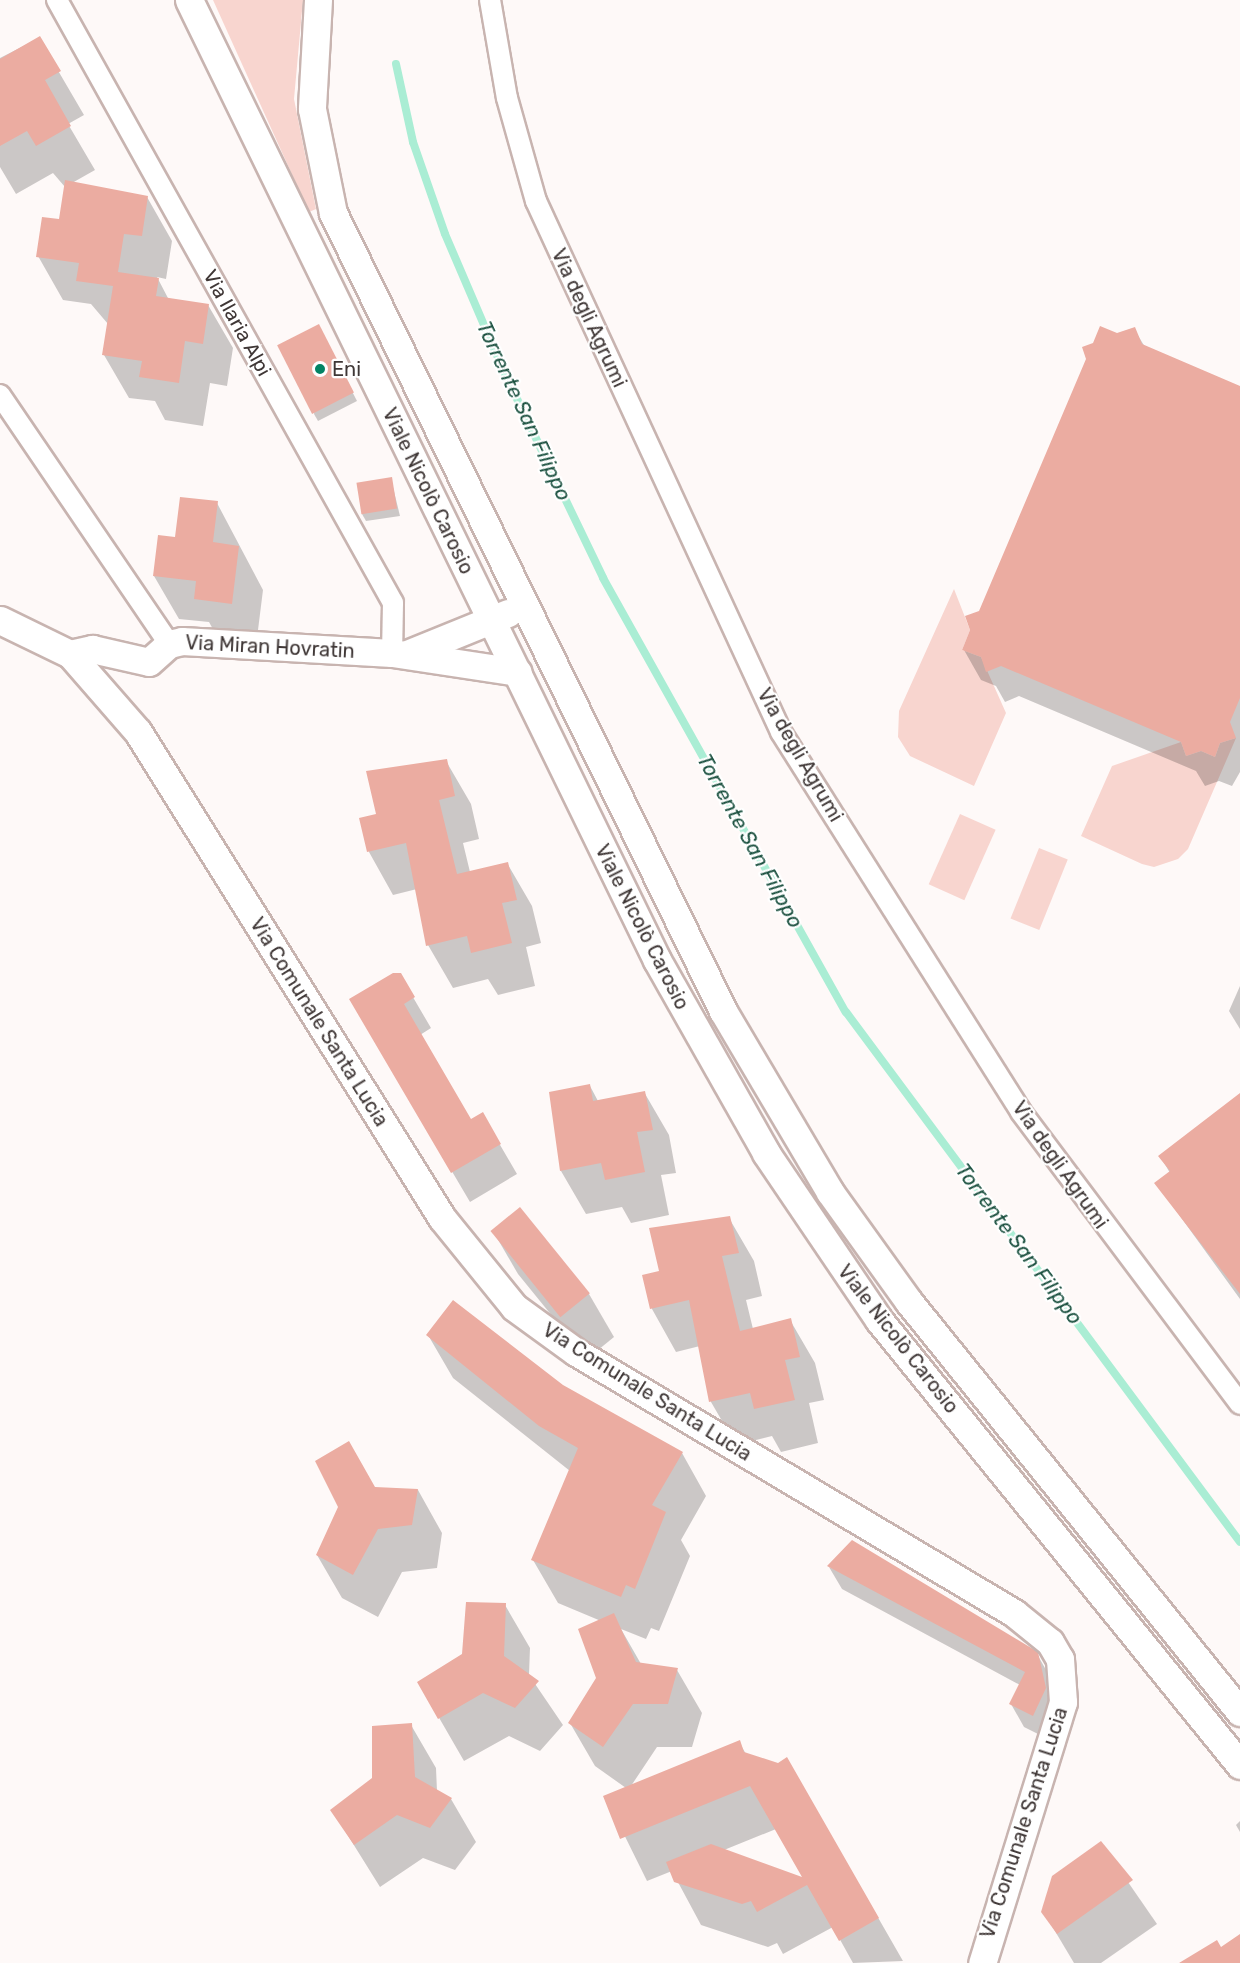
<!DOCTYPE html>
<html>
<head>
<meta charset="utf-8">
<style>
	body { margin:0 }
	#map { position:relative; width:1240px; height:1963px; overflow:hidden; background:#fef9f8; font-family:Rubik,sans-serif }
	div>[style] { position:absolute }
	.green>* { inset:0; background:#f8d5cf; transform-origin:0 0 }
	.shadow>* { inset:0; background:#0003 }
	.stream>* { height:8px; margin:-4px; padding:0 4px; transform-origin:4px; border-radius:4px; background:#aaedd4 }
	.building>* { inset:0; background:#ebaca1; transform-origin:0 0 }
	.roads { filter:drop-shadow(2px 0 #c8b4b0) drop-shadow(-2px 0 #c8b4b0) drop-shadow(0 2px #c8b4b0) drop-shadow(0 -2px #c8b4b0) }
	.street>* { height:20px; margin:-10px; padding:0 10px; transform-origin:10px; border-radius:10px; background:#fff }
	.secondary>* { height:27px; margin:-13.5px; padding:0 13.5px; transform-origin:13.5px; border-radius:13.5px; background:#fff }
	.dots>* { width:16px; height:16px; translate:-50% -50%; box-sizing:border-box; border:3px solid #fff; border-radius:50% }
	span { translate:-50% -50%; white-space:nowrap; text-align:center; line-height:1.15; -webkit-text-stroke:4.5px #fff; paint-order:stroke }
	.street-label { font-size:20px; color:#3f3736 }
	.poi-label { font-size:20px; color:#3f3736 }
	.left { translate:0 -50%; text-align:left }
	.water-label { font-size:21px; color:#1a503f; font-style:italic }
</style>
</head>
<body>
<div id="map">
	<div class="green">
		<div style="clip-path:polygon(213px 0,303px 0,294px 99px,316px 209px,309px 212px)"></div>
		<div style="clip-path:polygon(954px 589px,970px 630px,962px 650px,981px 657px,1006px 713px,974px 786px,910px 756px,898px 737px,899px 711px)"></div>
		<div style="clip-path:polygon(1236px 738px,1188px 849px,1178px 859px,1154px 867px,1142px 864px,1081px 836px,1112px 766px,1181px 742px,1186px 756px,1201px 751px,1215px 757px,1220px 743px)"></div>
		<div style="left:960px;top:814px;width:39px;height:77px;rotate:24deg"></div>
		<div style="left:1039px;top:848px;width:31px;height:76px;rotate:22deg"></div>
	</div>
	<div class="shadow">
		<div style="clip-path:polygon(39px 38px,84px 115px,68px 124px,95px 170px,72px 183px,147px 197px,172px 241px,166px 279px,157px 277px,169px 300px,208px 305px,233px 348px,227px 386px,210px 383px,203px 426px,165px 420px,155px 401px,129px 398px,104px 355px,108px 324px,91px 304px,63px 300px,38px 256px,60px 221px,65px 187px,53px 173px,16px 194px,0 167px,0 58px)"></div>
		<div style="clip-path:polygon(1134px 329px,1145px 347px,1240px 387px,1240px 772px,1232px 786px,1219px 781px,1205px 786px,1196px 771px,1019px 696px,1005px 702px,996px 686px,981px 680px,964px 650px,1117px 335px)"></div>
		<div style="clip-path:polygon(322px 333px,357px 401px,318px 421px,314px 414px)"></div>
		<div style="clip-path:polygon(391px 479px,400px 516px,366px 521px,362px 514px)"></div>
		<div style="clip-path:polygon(217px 503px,263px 590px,256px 646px,220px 642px,209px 622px,179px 619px,154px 576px)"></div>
		<div style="clip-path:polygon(446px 761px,471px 804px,479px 839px,463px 843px,470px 872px,507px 863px,532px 906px,541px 943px,526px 947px,535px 986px,498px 995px,488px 979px,453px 988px,428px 945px,417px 889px,393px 895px,369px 852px,361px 820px,378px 815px)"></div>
		<div style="clip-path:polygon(400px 975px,431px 1028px,420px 1035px,470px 1121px,482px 1114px,517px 1174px,470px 1202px,368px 1029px)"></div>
		<div style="clip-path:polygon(1240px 986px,1240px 1029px,1229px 1011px)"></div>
		<div style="clip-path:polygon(590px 1086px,598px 1101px,644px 1092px,669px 1135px,676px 1173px,661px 1175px,669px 1215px,631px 1223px,622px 1207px,586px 1214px,561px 1171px)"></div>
		<div style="clip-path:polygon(1240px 1095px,1240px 1299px,1156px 1183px,1170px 1173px,1160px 1156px)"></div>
		<div style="clip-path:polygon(520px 1210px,589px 1294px,614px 1337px,587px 1359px,518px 1274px,493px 1231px)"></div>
		<div style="clip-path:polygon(729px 1218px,754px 1261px,762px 1296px,746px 1300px,753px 1329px,790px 1320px,815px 1363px,824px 1400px,809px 1403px,818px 1443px,781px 1452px,772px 1436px,736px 1445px,711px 1402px,700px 1346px,676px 1352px,652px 1309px,644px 1276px,661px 1272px)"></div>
		<div style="clip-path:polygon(evenodd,428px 1335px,562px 1386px,682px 1453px,706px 1496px,681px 1540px,690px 1556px,659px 1631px,651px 1628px,646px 1639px,621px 1629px,641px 1664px,677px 1670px,702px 1713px,692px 1747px,657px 1747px,631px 1786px,739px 1742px,746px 1754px,778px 1764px,787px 1759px,903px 1961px,853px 1963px,833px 1927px,783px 1954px,777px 1943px,768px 1947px,701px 1925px,672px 1871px,647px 1881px,605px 1796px,626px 1788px,595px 1766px,570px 1723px,598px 1678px,601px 1621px,558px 1603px,533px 1560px,570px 1471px,453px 1378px,428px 1335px,776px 1829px,806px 1880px,724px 1850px,776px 1829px)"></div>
		<div style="clip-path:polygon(375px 1488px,418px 1490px,442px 1533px,437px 1568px,402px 1572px,378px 1617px,342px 1598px,317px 1555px,340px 1507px)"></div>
		<div style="clip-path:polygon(829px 1567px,1037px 1654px,1050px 1677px,1058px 1712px,1046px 1738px,1024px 1727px,1011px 1704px,1020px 1685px,842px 1589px)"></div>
		<div style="clip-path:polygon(505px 1605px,530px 1648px,529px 1675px,563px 1725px,540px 1751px,509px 1736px,464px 1761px,419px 1683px,463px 1654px)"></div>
		<div style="clip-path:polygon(411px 1725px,436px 1768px,437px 1791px,451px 1799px,476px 1842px,455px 1870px,423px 1858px,380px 1887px,332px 1810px,373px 1779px)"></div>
		<div style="clip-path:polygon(1240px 1821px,1240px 1832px,1236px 1825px)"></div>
		<div style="clip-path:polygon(1101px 1843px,1157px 1924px,1101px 1963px,1074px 1963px,1043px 1911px)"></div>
	</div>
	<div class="stream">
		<div style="left:396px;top:64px;width:80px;rotate:77.7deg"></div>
		<div style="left:413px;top:142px;width:97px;rotate:70.8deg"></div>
		<div style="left:445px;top:234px;width:155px;rotate:66.8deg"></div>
		<div style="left:506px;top:376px;width:224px;rotate:64.3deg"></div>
		<div style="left:603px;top:578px;width:497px;rotate:60.8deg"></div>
		<div style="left:846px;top:1012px;width:660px;rotate:53.37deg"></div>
	</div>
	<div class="building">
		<div style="clip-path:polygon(40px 36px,61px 71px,45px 80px,71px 126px,36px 146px,27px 131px,0 146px,0 59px)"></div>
		<div style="clip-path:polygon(65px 180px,148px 196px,142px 236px,124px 234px,118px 272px,159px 278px,156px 296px,209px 304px,203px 344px,185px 341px,179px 383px,139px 377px,142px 361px,102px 355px,113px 286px,76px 281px,79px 263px,36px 257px,42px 217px,59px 219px)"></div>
		<div style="left:319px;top:324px;width:77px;height:47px;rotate:63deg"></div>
		<div style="clip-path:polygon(1100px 326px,1117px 333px,1135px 327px,1142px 344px,1240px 386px,1240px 698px,1230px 722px,1236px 738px,1220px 743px,1215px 757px,1201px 751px,1186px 756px,1181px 742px,1001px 666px,986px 672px,981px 657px,962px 650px,970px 630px,965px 616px,979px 611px,1086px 359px,1082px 347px,1093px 343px)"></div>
		<div style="left:392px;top:477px;width:32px;height:36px;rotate:81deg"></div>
		<div style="clip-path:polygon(180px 497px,218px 501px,213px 542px,239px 546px,232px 604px,194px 599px,196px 581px,153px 576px,158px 535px,175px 537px)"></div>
		<div style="clip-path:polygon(447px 759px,455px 796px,439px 800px,457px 874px,508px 862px,517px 900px,502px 903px,512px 943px,471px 953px,467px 936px,426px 946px,406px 843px,367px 852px,359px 818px,376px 814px,366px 771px)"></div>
		<div style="clip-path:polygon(393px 973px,401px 973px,415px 997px,404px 1004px,471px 1119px,483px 1112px,501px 1144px,451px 1173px,349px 999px)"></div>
		<div style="clip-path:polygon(590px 1084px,593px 1101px,645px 1091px,653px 1130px,637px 1132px,645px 1172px,605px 1180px,601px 1163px,560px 1171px,549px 1092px)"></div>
		<div style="clip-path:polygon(1240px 1093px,1240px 1294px,1154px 1183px,1170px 1171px,1158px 1156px)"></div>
		<div style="left:520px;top:1207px;width:111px;height:38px;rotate:51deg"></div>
		<div style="clip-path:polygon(730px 1216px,739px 1253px,722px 1256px,740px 1331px,791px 1318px,800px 1357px,785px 1360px,795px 1400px,754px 1409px,750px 1393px,709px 1402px,689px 1300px,650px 1309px,642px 1275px,659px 1271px,649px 1228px)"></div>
		<div style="clip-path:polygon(453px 1300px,563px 1385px,683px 1452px,652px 1505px,666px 1512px,635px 1589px,626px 1585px,621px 1597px,531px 1560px,578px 1448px,539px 1426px,426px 1335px)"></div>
		<div style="clip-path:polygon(349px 1441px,375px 1487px,418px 1489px,412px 1525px,378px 1529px,353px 1575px,316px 1555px,338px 1507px,315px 1461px)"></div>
		<div style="clip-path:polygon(852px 1540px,1038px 1652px,1046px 1688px,1033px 1716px,1009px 1704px,1025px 1672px,827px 1566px)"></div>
		<div style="clip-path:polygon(466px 1602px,506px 1603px,504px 1656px,539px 1681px,515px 1708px,483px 1693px,438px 1719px,417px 1682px,462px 1654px)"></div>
		<div style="clip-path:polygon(614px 1613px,636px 1662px,678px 1668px,668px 1704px,633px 1704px,603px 1747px,568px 1723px,596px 1678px,578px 1629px)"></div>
		<div style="clip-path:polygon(412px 1723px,415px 1777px,452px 1798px,430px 1828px,397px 1815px,354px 1845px,330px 1810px,372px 1778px,372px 1726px)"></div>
		<div style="clip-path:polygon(740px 1740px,744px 1752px,778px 1763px,787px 1757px,879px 1918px,839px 1941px,807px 1885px,757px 1912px,751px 1901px,742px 1904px,674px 1882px,666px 1862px,711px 1844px,802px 1877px,750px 1786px,620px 1839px,603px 1796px)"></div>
		<div style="clip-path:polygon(1101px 1841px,1133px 1880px,1057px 1934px,1041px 1912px,1052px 1876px)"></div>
		<div style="clip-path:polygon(1240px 1934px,1240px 1963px,1179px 1963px,1217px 1940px,1221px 1947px)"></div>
	</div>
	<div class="roads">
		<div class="street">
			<div style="left:57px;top:0;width:690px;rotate:60.87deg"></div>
			<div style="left:393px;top:603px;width:50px;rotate:91.1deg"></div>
			<div style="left:490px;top:0;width:99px;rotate:80.2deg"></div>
			<div style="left:507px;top:98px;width:107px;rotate:74.3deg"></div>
			<div style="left:536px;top:201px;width:585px;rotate:65.23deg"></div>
			<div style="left:781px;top:732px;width:449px;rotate:57.7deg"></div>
			<div style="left:1021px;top:1112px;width:365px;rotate:53.1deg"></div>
			<div style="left:0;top:395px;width:301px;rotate:55.8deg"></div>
		</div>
		<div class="secondary">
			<div style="left:189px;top:0;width:1068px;rotate:64.01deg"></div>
			<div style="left:657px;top:960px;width:222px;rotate:60.5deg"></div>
			<div style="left:766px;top:1153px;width:202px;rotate:55.9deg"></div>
			<div style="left:879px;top:1320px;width:573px;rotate:50.95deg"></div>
			<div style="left:318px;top:0;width:109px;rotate:93.2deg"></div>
			<div style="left:312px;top:109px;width:106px;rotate:78.6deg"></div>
			<div style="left:333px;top:213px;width:888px;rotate:63.95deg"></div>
			<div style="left:723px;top:1011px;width:210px;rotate:59.4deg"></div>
			<div style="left:830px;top:1192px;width:135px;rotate:54.3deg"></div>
			<div style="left:909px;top:1302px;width:527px;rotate:51.09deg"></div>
			<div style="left:0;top:620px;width:78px;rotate:25.9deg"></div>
			<div style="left:70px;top:654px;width:103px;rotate:48.9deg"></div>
			<div style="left:138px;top:732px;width:573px;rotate:57.97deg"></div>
			<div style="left:442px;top:1218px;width:114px;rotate:51deg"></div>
			<div style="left:514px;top:1307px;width:77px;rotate:36deg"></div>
			<div style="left:576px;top:1352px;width:510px;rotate:30.79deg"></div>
			<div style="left:1014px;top:1613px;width:46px;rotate:38.9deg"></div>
			<div style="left:1050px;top:1642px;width:20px;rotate:60deg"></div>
			<div style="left:1060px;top:1659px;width:43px;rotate:86deg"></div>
			<div style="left:1063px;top:1702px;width:273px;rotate:107.2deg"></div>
			<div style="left:70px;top:654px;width:23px;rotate:-13deg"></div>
			<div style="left:92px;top:649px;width:58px;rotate:12.8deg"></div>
			<div style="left:149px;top:662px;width:27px;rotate:-42deg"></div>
			<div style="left:169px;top:644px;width:13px;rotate:-13deg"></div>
			<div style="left:182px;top:641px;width:210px;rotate:3.3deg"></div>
			<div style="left:392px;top:653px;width:127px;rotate:8.6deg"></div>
			<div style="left:407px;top:654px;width:109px;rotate:-22.1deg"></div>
		</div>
	</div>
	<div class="dots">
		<div style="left:320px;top:369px;background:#038364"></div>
	</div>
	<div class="street-label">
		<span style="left:589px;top:318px;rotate:65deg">Via degli Agrumi</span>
		<span style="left:237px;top:323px;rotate:61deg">Via Ilaria Alpi</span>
		<span style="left:428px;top:491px;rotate:64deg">Viale Nicolò Carosio</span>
		<span style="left:270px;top:647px;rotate:3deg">Via Miran Hovratin</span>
		<span style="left:800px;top:755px;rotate:60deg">Via degli Agrumi</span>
		<span style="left:642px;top:927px;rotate:63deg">Viale Nicolò Carosio</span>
		<span style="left:319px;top:1022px;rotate:58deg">Via Comunale Santa Lucia</span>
		<span style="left:1060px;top:1165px;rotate:55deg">Via degli Agrumi</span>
		<span style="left:898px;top:1339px;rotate:52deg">Viale Nicolò Carosio</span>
		<span style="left:647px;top:1392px;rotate:32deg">Via Comunale Santa Lucia</span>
		<span style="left:1024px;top:1823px;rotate:-72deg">Via Comunale Santa Lucia</span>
	</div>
	<div class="poi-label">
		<span class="left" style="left:332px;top:369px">Eni</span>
	</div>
	<div class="water-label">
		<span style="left:524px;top:411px;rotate:65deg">Torrente San Filippo</span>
		<span style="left:750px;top:841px;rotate:61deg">Torrente San Filippo</span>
		<span style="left:1019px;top:1244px;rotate:53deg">Torrente San Filippo</span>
	</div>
</div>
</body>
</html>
